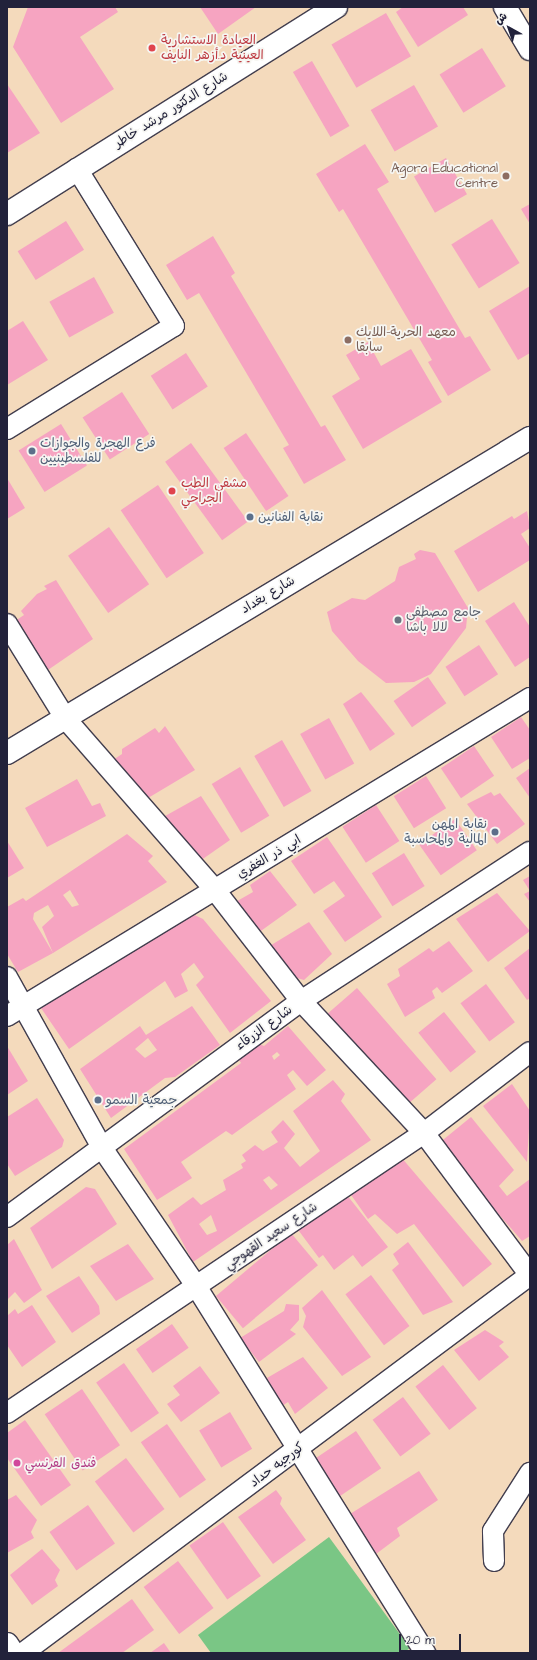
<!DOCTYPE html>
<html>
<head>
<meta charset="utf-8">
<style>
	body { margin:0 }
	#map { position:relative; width:537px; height:1660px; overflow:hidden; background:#f4dabc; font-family:"Architects Daughter","Playpen Sans Arabic",sans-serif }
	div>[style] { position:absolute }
	.green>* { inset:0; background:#7ac685 }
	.building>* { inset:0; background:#f6a4c1; transform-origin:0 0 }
	.roads { filter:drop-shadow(1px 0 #423e4e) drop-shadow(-1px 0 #423e4e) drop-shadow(0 1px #423e4e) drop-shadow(0 -1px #423e4e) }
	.minor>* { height:20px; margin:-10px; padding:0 10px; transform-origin:10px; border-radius:10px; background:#fff }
	.primary>* { height:22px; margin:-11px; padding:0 11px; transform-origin:11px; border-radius:11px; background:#fff }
	.dots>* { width:11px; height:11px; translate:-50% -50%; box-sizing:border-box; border:2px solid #f6f6f2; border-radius:50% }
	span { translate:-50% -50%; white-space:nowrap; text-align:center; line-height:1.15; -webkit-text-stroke:3.5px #f6f6f2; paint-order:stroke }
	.health-label { font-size:13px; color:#be3a42 }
	.left { translate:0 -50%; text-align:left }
	.street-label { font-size:13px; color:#22223b }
	.education-label { font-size:13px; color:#785e54 }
	.right { translate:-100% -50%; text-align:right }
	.service-label { font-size:13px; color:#4e5e75 }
	.worship-label { font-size:13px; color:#5b616d }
	.hotel-label { font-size:13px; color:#b23c85 }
	.frame { position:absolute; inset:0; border:8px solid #22223b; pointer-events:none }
	.north { position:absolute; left:489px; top:8px; width:40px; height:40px; -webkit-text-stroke:3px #f6f6f2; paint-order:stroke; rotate:320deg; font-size:11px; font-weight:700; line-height:16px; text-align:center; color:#22223b }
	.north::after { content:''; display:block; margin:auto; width:14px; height:18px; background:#22223b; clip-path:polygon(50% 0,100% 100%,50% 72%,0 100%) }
	.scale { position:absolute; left:399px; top:1634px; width:62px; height:18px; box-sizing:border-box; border:2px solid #22223b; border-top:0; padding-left:5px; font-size:12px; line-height:14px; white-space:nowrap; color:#22223b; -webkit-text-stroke:3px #f6f6f2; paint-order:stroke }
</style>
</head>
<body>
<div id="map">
	<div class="green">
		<div style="clip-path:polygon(329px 1537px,410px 1648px,403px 1653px,211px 1653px,198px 1635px)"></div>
	</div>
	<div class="building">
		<div style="clip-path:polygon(28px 7px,115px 7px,118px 12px,80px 37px,114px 89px,61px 123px,13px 47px)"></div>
		<div style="clip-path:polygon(200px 7px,256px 7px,218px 34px)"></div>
		<div style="clip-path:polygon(403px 7px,463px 7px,468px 15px,418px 47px,396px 12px)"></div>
		<div style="left:386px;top:13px;width:50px;height:63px;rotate:60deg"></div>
		<div style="left:482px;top:48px;width:45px;height:50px;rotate:58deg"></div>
		<div style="left:312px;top:61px;width:75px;height:22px;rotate:60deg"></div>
		<div style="clip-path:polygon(7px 84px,40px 133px,7px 153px)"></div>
		<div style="left:414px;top:85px;width:48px;height:50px;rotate:60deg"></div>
		<div style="clip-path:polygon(365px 144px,389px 182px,377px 189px,465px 338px,470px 336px,491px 370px,448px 396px,428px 362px,432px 360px,343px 209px,339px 212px,316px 174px)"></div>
		<div style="left:446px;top:158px;width:42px;height:37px;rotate:60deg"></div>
		<div style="clip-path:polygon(530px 204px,530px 224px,521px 209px)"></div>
		<div style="left:492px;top:219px;width:52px;height:48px;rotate:58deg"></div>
		<div style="left:66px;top:221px;width:34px;height:57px;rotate:58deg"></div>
		<div style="clip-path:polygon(213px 236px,235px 273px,231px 276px,321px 427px,325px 425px,346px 460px,304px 484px,283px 448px,289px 445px,199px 293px,187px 300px,166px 265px)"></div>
		<div style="left:94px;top:277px;width:41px;height:51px;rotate:61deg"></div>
		<div style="clip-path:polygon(530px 286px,530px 353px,518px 360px,489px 311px)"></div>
		<div style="clip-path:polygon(23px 321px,48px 360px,7px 385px,7px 331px)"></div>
		<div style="clip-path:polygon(368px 342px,381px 366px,411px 349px,442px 402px,363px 449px,332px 396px,360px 379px,346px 355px)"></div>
		<div style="left:186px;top:353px;width:40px;height:42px;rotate:57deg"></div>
		<div style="left:122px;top:392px;width:50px;height:47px;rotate:57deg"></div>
		<div style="left:61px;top:424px;width:49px;height:50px;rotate:58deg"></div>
		<div style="left:246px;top:433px;width:76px;height:27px;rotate:56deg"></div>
		<div style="left:191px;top:443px;width:97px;height:32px;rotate:54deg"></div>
		<div style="clip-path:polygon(7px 478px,25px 508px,7px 519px)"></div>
		<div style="left:158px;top:485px;width:82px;height:45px;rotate:56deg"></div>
		<div style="clip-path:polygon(527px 511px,530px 528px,521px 534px,530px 548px,530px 560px,478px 592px,454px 551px,512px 516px,514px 519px)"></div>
		<div style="left:109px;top:527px;width:70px;height:50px;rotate:55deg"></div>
		<div style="clip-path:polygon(420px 550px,435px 553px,468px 608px,466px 628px,431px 674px,414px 682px,386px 683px,358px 661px,332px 631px,327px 612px,352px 598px,365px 600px,395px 581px,399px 567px,416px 559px,414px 554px)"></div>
		<div style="clip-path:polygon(56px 580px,93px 639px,45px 672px,15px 621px,24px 615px,21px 611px,37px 594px,47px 589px,44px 586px)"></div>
		<div style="clip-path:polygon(514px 602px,530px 627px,530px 657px,515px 667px,485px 621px)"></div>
		<div style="left:479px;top:645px;width:35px;height:40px;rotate:57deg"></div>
		<div style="left:428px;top:677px;width:32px;height:42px;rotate:55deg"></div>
		<div style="clip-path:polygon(361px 692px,395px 734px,370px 751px,343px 704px)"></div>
		<div style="clip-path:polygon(521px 717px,530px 730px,530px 758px,512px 769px,491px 737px)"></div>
		<div style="left:329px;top:718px;width:52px;height:33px;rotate:61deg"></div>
		<div style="clip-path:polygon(165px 726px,195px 770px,143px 801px,110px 762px,122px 754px,122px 749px,155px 728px,159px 733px)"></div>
		<div style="left:282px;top:740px;width:59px;height:32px;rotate:60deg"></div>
		<div style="left:474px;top:746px;width:36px;height:40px;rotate:56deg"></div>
		<div style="left:240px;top:767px;width:57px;height:33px;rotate:59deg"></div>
		<div style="clip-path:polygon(530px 768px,530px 798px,516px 778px)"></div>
		<div style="left:426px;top:776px;width:38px;height:38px;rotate:58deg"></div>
		<div style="clip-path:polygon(77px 779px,92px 806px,100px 803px,106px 816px,47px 847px,25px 808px)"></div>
		<div style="clip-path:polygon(491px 792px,494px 796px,500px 793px,525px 824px,497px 844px,467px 804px)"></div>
		<div style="clip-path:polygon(201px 796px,230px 840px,197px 863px,158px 820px)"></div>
		<div style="left:376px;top:805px;width:43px;height:40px;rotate:57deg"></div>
		<div style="left:455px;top:819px;width:38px;height:44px;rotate:55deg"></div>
		<div style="clip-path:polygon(evenodd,127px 834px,153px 856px,148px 861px,167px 882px,53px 953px,42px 927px,54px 916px,48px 905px,34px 913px,33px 919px,53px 953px,18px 972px,7px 954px,7px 907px,23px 898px,26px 901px,127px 834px,70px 890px,79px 905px,72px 907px,63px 895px,70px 890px)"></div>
		<div style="clip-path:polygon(327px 837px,382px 917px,345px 942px,323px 911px,345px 896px,334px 881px,314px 894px,291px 861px)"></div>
		<div style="clip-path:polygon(7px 841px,24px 868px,7px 878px)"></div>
		<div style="left:404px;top:853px;width:39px;height:38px;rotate:58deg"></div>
		<div style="clip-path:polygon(270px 871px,297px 905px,258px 933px,232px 904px,253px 892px,250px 885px)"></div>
		<div style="clip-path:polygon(530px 876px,530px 891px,523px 880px)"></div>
		<div style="clip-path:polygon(530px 891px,530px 902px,524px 894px)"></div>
		<div style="clip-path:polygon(497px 893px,530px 931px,488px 962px,456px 919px)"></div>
		<div style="clip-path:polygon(188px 912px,203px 919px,271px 1001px,230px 1033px,196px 985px,204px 977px,194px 963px,181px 974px,188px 991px,175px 998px,165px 981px,69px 1049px,39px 1005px)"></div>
		<div style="clip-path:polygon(309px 922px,332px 954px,304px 980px,290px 976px,268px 947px)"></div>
		<div style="clip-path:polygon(449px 941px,473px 971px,442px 993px,437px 987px,432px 991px,435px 998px,405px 1017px,387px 984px,400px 976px,398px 969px,429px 948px,433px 952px)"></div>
		<div style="clip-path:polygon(530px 948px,530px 998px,527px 1000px,504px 968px)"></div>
		<div style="left:486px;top:984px;width:48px;height:32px;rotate:53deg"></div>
		<div style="left:357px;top:988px;width:121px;height:41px;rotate:49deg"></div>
		<div style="clip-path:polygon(evenodd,192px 1006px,220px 1045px,175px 1077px,165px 1078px,111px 1118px,80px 1069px,140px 1026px,146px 1035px,192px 1006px,148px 1038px,157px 1050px,145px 1058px,135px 1049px,148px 1038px)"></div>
		<div style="left:444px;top:1012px;width:51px;height:33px;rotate:51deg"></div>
		<div style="clip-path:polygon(evenodd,288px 1026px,326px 1070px,307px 1086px,293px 1070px,287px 1075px,296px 1089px,232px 1135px,226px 1131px,181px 1162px,192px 1178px,157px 1200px,124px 1149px,241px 1063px,239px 1060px,259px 1044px,264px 1046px,288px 1026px,277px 1052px,280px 1055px,274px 1060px,272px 1056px,277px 1052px)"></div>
		<div style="clip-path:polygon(7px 1046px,28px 1081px,7px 1095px)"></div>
		<div style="clip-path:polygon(evenodd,333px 1080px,345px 1094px,341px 1101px,371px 1140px,193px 1262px,168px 1215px,193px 1197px,201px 1205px,226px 1190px,223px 1180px,243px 1168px,241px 1164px,246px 1161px,242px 1155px,255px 1145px,263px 1151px,278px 1142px,271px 1132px,283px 1120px,295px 1134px,284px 1148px,300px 1167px,320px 1151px,293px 1111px,333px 1080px,269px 1176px,278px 1185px,271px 1190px,263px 1180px,269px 1176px,333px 1080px,211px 1215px,217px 1231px,207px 1235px,199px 1224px,211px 1215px)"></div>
		<div style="clip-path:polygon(512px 1084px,530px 1111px,527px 1162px,483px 1106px)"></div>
		<div style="clip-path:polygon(37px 1098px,64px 1140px,62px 1147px,15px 1176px,7px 1164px,7px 1117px)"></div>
		<div style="clip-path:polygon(471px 1117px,514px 1170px,499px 1186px,507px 1196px,530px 1179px,530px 1236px,522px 1241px,438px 1144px)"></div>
		<div style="clip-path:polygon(401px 1157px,492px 1264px,463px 1287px,414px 1224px,397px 1234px,375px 1214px,368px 1219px,349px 1192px)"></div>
		<div style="clip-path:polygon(86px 1187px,95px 1189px,117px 1224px,52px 1269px,30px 1228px)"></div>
		<div style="clip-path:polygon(343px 1190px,388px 1247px,362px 1267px,353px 1255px,334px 1270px,323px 1255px,319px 1258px,296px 1227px)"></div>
		<div style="left:291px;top:1233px;width:42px;height:98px;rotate:50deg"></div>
		<div style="clip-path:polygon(14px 1239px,42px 1290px,24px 1303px,15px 1292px,7px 1300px,7px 1245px)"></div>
		<div style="clip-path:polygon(408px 1242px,453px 1302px,423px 1315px,392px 1270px,399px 1264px,393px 1254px)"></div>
		<div style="clip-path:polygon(128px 1244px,154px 1279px,116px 1301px,90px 1266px)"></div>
		<div style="left:371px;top:1275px;width:64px;height:32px;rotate:53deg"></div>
		<div style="clip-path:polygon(79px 1276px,99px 1306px,100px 1314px,72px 1333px,46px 1296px)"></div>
		<div style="clip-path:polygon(322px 1290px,371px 1357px,342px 1376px,303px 1327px,306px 1316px,302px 1308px)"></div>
		<div style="clip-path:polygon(286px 1304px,299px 1305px,299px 1320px,290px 1330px,296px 1334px,259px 1362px,240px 1338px,284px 1311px)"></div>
		<div style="clip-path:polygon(32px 1305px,56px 1342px,22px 1367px,7px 1345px,7px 1316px,15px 1309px,18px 1314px)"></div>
		<div style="left:172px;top:1324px;width:29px;height:44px;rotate:55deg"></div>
		<div style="clip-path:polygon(485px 1330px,504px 1342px,499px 1346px,509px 1357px,479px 1381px,454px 1350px)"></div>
		<div style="clip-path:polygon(303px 1357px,328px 1388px,295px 1414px,288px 1402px,282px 1406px,267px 1378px)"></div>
		<div style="left:124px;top:1363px;width:61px;height:34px;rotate:55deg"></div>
		<div style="left:443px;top:1365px;width:55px;height:35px;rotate:52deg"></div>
		<div style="clip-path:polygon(200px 1366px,220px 1393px,181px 1422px,167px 1404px,180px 1395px,173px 1386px)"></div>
		<div style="left:82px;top:1389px;width:68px;height:45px;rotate:56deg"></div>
		<div style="left:403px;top:1397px;width:46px;height:38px;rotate:53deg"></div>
		<div style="left:230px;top:1412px;width:43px;height:36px;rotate:59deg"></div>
		<div style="clip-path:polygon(25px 1420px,71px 1485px,41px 1506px,7px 1458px,7px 1433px)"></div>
		<div style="left:167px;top:1424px;width:68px;height:32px;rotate:55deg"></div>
		<div style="left:356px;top:1431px;width:45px;height:50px;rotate:56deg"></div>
		<div style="left:126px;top:1458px;width:64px;height:39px;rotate:53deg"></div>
		<div style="clip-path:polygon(419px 1471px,438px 1500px,397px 1528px,400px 1536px,372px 1557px,350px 1514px)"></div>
		<div style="clip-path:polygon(276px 1490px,282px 1498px,280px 1504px,306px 1540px,273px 1564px,238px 1517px)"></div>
		<div style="clip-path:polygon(16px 1495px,37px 1520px,31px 1532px,34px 1538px,7px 1553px,7px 1500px)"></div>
		<div style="left:88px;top:1505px;width:47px;height:47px;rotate:55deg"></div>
		<div style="left:223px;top:1522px;width:66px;height:41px;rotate:55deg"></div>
		<div style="clip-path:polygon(42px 1549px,60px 1570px,55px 1580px,58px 1586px,32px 1605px,10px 1575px)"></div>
		<div style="left:178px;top:1561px;width:59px;height:43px;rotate:53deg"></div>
		<div style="clip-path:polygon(132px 1599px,154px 1630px,122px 1653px,58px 1653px)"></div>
		<div style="clip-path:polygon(164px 1643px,171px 1653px,150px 1653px)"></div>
	</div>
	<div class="roads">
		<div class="minor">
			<div style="left:7px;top:429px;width:196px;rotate:-31.7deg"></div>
			<div style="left:174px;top:326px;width:185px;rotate:-121.7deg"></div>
			<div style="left:7px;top:624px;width:110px;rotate:58.3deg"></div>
			<div style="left:65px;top:718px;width:228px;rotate:48.9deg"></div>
			<div style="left:215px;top:890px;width:140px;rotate:52.2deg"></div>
			<div style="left:301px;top:1001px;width:180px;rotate:47deg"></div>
			<div style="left:424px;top:1133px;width:177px;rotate:53.3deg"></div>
			<div style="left:7px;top:977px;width:196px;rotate:60.9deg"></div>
			<div style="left:102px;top:1148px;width:167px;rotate:55.7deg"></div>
			<div style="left:196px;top:1286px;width:433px;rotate:58deg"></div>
			<div style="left:7px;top:1016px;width:612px;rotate:-31.3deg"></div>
			<div style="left:7px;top:1217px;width:365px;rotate:-36.3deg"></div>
			<div style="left:301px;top:1001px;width:273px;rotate:-33.1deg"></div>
			<div style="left:7px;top:1413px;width:502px;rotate:-33.88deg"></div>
			<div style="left:424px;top:1133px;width:133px;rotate:-37.4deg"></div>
			<div style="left:494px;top:1561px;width:30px;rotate:-92deg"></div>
			<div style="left:493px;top:1531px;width:69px;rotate:-57.5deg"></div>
			<div style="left:23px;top:1653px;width:632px;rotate:-36.71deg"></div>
		</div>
		<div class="primary">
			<div style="left:505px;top:7px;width:49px;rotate:59.2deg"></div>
			<div style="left:7px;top:214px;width:389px;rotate:-32.2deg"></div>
			<div style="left:7px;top:753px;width:611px;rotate:-31.06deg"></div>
			<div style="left:7px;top:1644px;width:11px;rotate:56deg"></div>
		</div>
	</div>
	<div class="dots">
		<div style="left:152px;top:48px;background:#e0444e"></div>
		<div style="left:506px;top:176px;background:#8d6e63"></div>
		<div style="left:348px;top:340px;background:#8d6e63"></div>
		<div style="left:32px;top:451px;background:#5c6f8a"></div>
		<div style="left:172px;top:491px;background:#e0444e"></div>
		<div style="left:250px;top:517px;background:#5c6f8a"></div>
		<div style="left:398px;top:620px;background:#6b7280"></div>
		<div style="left:495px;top:832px;background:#5c6f8a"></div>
		<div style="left:98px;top:1100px;background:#5c6f8a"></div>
		<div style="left:17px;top:1463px;background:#d1479c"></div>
	</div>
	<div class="health-label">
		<span class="left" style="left:161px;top:48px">العيادة الاستشارية<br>العينية د.أزهر النايف</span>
		<span class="left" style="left:181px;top:491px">مشفى الطب<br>الجراحي</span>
	</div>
	<div class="street-label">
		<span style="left:171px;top:110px;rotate:-32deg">شارع الدكتور مرشد خاطر</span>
		<span style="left:268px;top:595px;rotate:-31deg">شارع بغداد</span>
		<span style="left:269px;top:857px;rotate:-31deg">ابي ذر الغفري</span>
		<span style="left:264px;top:1028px;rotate:-36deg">شارع الزرقاء</span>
		<span style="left:271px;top:1236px;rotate:-34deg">شارع سعيد القهوجي</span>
		<span style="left:277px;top:1465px;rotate:-37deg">كورجيه حداد</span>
	</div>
	<div class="education-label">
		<span class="right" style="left:498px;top:176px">Agora Educational<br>Centre</span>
		<span class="left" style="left:356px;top:340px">معهد الحرية-اللايك<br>سابقا</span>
	</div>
	<div class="service-label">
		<span class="left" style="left:40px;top:451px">فرع الهجرة والجوازات<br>للفلسطينيين</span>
		<span class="left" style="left:258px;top:517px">نقابة الفنانين</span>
		<span class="right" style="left:487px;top:832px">نقابة المهن<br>المالية والمحاسبة</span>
		<span class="left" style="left:106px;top:1100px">جمعية السمو</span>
	</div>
	<div class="worship-label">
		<span class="left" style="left:406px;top:620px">جامع مصطفى<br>لالا باشا</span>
	</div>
	<div class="hotel-label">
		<span class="left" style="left:25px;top:1463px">فندق الفرنسي</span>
	</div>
	<div class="frame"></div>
	<div class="north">ش</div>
	<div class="scale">20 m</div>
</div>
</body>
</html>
